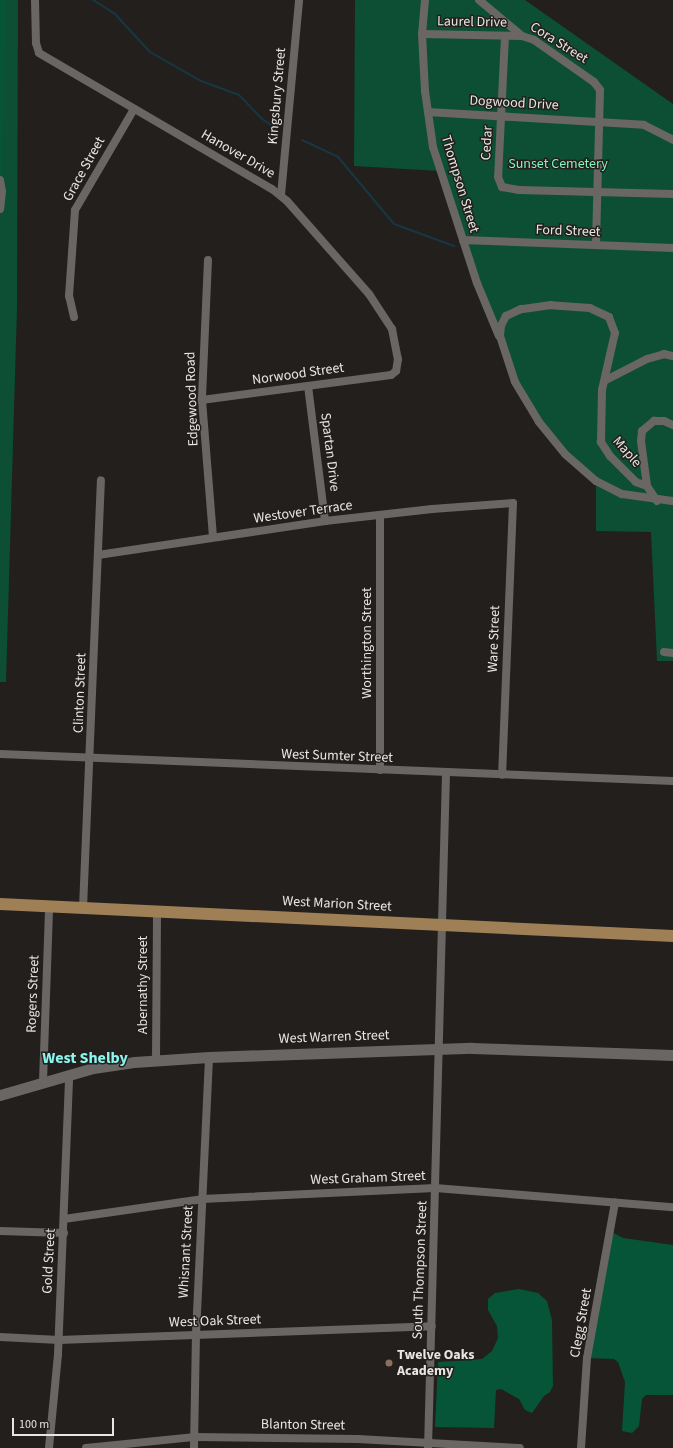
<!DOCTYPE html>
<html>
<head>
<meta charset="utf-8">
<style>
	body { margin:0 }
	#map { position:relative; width:673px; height:1448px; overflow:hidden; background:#221f1d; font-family:"Source Sans 3",sans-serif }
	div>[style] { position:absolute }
	.green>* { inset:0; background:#0c4f34 }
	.forest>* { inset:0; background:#075538 }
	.stream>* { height:2px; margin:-1px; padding:0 1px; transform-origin:1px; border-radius:1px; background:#173742 }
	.street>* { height:8px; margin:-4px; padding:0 4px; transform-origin:4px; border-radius:4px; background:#696664 }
	.secondary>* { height:11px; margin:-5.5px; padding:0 5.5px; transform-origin:5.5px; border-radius:5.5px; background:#696664 }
	.primary>* { height:12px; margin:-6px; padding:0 6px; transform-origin:6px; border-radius:6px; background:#9e7f56 }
	.dots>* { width:11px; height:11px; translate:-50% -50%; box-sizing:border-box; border:2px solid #221f1d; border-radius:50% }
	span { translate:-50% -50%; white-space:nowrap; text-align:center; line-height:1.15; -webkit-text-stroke:3px #221f1d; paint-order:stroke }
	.street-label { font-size:14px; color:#e8e6e5 }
	.park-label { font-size:14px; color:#7ff7be }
	.poi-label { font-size:14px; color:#e8e6e5; font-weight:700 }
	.left { translate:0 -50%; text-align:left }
	.quarter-label { font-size:16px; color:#8bf6f0; font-weight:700 }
	.scale { position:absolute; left:12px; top:1418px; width:102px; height:18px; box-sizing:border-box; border:2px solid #e8e6e5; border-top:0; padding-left:5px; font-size:12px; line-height:14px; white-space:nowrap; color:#e8e6e5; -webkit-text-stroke:3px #221f1d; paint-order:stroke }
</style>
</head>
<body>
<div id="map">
	<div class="green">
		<div style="clip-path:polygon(0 0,18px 0,17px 308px,6px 682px,0 682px)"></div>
		<div style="clip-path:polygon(355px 0,525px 0,673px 104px,673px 661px,657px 661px,651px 532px,596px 531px,596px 481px,565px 454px,515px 382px,440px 171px,354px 166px)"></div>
	</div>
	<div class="forest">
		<div style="clip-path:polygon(0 0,6px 0,2px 187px,0 180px)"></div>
		<div style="clip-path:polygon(610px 1231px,623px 1238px,673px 1245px,673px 1395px,646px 1395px,642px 1399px,639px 1426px,632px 1433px,622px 1431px,625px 1382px,618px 1362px,614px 1359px,587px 1358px)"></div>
		<div style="clip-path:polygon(519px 1289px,538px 1293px,547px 1301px,552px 1320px,553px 1386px,550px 1392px,544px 1396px,532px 1413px,525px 1410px,519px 1399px,501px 1389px,496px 1390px,494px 1428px,435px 1427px,438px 1362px,482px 1359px,492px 1351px,498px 1338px,497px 1326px,488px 1310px,488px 1299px,495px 1293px)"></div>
	</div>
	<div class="stream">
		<div style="left:93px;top:0;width:26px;rotate:32deg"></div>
		<div style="left:115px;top:14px;width:52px;rotate:47.4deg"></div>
		<div style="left:150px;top:52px;width:59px;rotate:29.6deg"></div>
		<div style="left:201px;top:81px;width:40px;rotate:20.2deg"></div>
		<div style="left:239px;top:95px;width:32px;rotate:46deg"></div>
		<div style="left:261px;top:118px;width:17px;rotate:36deg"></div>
		<div style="left:302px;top:140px;width:40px;rotate:25deg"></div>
		<div style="left:338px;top:157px;width:87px;rotate:50.1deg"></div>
		<div style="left:394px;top:224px;width:64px;rotate:20.1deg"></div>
	</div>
	<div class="street">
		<div style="left:35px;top:0;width:43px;rotate:88.7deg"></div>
		<div style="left:36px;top:43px;width:10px;rotate:73deg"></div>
		<div style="left:39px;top:53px;width:270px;rotate:30.3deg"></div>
		<div style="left:272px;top:189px;width:19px;rotate:39deg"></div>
		<div style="left:287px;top:201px;width:124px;rotate:48.6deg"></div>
		<div style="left:369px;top:294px;width:42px;rotate:56.7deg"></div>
		<div style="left:392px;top:329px;width:31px;rotate:79deg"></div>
		<div style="left:398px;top:359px;width:12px;rotate:99deg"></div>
		<div style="left:396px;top:371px;width:6px;rotate:141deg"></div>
		<div style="left:391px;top:375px;width:191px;rotate:172.5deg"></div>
		<div style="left:425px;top:0;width:34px;rotate:95deg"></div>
		<div style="left:422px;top:34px;width:57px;rotate:87deg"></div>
		<div style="left:425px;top:91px;width:57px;rotate:81.9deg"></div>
		<div style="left:433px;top:147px;width:143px;rotate:72.1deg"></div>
		<div style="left:477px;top:283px;width:57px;rotate:67.5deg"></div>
		<div style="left:479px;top:0;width:56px;rotate:39.9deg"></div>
		<div style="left:522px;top:36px;width:13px;rotate:18deg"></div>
		<div style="left:534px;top:40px;width:73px;rotate:35deg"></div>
		<div style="left:594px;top:82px;width:10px;rotate:53deg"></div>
		<div style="left:600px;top:90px;width:155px;rotate:91.5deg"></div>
		<div style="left:422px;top:34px;width:100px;rotate:1.1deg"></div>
		<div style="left:505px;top:36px;width:141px;rotate:92.8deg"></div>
		<div style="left:498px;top:177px;width:11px;rotate:68deg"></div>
		<div style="left:502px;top:187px;width:17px;rotate:10deg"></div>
		<div style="left:519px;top:190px;width:154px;rotate:1.5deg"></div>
		<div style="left:428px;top:112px;width:216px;rotate:3.4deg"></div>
		<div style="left:644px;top:125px;width:33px;rotate:27deg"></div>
		<div style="left:0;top:180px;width:11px;rotate:80deg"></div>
		<div style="left:2px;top:191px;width:18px;rotate:96deg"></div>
		<div style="left:281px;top:195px;width:196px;rotate:-84.7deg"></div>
		<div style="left:463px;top:240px;width:210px;rotate:2.2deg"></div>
		<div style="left:208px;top:260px;width:140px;rotate:92.5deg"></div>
		<div style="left:202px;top:400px;width:137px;rotate:85.4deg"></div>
		<div style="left:74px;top:317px;width:22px;rotate:-103deg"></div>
		<div style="left:69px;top:296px;width:86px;rotate:-86deg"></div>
		<div style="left:75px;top:210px;width:117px;rotate:-59.7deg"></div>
		<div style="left:606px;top:380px;width:46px;rotate:-27.1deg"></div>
		<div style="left:647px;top:359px;width:18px;rotate:-16deg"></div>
		<div style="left:664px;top:354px;width:9px;rotate:13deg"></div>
		<div style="left:308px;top:386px;width:136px;rotate:82.8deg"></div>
		<div style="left:647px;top:486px;width:12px;rotate:-160deg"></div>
		<div style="left:636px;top:482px;width:37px;rotate:-135deg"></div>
		<div style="left:610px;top:456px;width:17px;rotate:-123deg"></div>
		<div style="left:601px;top:442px;width:52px;rotate:-88.9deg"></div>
		<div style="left:602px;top:390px;width:58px;rotate:-77.2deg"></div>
		<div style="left:615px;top:333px;width:17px;rotate:-111deg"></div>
		<div style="left:609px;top:317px;width:21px;rotate:-155deg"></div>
		<div style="left:590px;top:308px;width:39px;rotate:-176deg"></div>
		<div style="left:551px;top:305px;width:30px;rotate:172deg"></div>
		<div style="left:521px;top:309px;width:17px;rotate:155deg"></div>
		<div style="left:506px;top:316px;width:11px;rotate:117deg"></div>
		<div style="left:501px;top:326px;width:10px;rotate:96deg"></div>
		<div style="left:500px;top:336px;width:48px;rotate:71.9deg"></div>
		<div style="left:515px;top:382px;width:47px;rotate:59deg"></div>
		<div style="left:539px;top:422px;width:41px;rotate:50.9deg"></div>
		<div style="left:565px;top:454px;width:41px;rotate:41.1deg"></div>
		<div style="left:596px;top:481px;width:29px;rotate:27deg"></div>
		<div style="left:622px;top:494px;width:51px;rotate:7.8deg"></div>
		<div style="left:657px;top:501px;width:18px;rotate:-124deg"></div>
		<div style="left:647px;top:486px;width:45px;rotate:-97.6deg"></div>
		<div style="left:641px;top:441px;width:10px;rotate:-84deg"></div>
		<div style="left:642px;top:431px;width:16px;rotate:-40deg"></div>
		<div style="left:654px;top:421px;width:10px"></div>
		<div style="left:664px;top:421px;width:10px;rotate:24deg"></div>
		<div style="left:380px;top:515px;width:255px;rotate:90deg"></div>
		<div style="left:98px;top:555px;width:230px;rotate:-8.5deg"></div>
		<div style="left:325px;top:521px;width:108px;rotate:-6.4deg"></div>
		<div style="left:432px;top:509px;width:81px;rotate:-4.2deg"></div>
		<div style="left:513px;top:503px;width:272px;rotate:92.3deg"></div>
		<div style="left:664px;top:652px;width:9px;rotate:6deg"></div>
		<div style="left:0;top:754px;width:674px;rotate:2.3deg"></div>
		<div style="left:83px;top:908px;width:428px;rotate:-87.6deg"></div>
		<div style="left:156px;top:1060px;width:149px;rotate:-89.6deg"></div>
		<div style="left:43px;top:1082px;width:176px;rotate:-88deg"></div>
		<div style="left:64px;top:1219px;width:139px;rotate:-8.2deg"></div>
		<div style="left:202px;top:1199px;width:233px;rotate:-2.7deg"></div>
		<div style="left:435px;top:1188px;width:239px;rotate:4.6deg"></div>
		<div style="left:0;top:1231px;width:64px;rotate:1.8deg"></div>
		<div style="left:0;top:1337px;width:59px;rotate:2.9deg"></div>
		<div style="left:59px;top:1340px;width:373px;rotate:-2.1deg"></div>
		<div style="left:49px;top:1448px;width:94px;rotate:-84.5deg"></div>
		<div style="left:58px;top:1354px;width:279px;rotate:-87.7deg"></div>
		<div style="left:86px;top:1448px;width:110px;rotate:-5.8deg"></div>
		<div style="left:195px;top:1437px;width:163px;rotate:0.7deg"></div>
		<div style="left:358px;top:1439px;width:162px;rotate:3.2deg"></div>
		<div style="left:194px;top:1448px;width:114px;rotate:-89deg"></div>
		<div style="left:196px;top:1334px;width:277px;rotate:-87.3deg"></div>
		<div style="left:428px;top:1448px;width:675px;rotate:-88.47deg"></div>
		<div style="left:581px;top:1448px;width:90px;rotate:-86.2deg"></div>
		<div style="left:587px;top:1358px;width:158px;rotate:-79.8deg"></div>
	</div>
	<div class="secondary">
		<div style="left:0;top:1095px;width:97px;rotate:-16.2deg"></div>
		<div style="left:93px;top:1068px;width:41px;rotate:-8.3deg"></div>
		<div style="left:134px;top:1062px;width:75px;rotate:-3.8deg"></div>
		<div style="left:209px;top:1057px;width:263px;rotate:-2deg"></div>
		<div style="left:472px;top:1048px;width:201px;rotate:2deg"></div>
	</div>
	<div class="primary">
		<div style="left:0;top:904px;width:674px;rotate:2.72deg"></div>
	</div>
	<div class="dots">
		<div style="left:389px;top:1363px;background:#8d6e63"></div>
	</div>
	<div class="street-label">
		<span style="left:472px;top:22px;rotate:1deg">Laurel Drive</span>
		<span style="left:559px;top:43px;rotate:32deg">Cora Street</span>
		<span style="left:277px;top:96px;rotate:-85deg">Kingsbury Street</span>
		<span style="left:514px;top:103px;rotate:3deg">Dogwood Drive</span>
		<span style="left:487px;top:143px;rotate:-87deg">Cedar</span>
		<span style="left:238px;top:154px;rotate:30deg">Hanover Drive</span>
		<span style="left:84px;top:169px;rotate:-61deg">Grace Street</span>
		<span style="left:460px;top:184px;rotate:73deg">Thompson Street</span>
		<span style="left:568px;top:231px;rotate:2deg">Ford Street</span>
		<span style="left:298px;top:374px;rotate:-8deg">Norwood Street</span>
		<span style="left:192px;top:399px;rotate:-92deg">Edgewood Road</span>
		<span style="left:330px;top:452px;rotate:83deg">Spartan Drive</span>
		<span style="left:627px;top:452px;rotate:49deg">Maple</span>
		<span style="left:303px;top:512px;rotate:-8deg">Westover Terrace</span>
		<span style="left:494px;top:639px;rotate:-88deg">Ware Street</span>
		<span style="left:367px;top:643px;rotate:-90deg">Worthington Street</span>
		<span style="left:80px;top:693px;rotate:-88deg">Clinton Street</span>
		<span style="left:337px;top:756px;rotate:2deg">West Sumter Street</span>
		<span style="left:337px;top:904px;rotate:3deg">West Marion Street</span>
		<span style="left:143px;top:985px;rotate:-90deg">Abernathy Street</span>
		<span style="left:33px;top:994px;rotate:-88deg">Rogers Street</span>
		<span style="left:334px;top:1037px;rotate:-2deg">West Warren Street</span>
		<span style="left:368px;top:1178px;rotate:-2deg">West Graham Street</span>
		<span style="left:186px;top:1252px;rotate:-87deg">Whisnant Street</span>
		<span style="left:49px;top:1261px;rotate:-87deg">Gold Street</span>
		<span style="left:420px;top:1270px;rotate:-88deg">South Thompson Street</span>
		<span style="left:215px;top:1321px;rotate:-2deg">West Oak Street</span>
		<span style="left:581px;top:1323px;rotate:-80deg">Clegg Street</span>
		<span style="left:303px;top:1425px;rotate:1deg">Blanton Street</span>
	</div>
	<div class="park-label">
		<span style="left:558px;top:164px">Sunset Cemetery</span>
	</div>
	<div class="poi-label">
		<span class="left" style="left:397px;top:1363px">Twelve Oaks<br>Academy</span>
	</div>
	<div class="quarter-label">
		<span style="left:85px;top:1058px">West Shelby</span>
	</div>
	<div class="scale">100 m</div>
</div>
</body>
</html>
